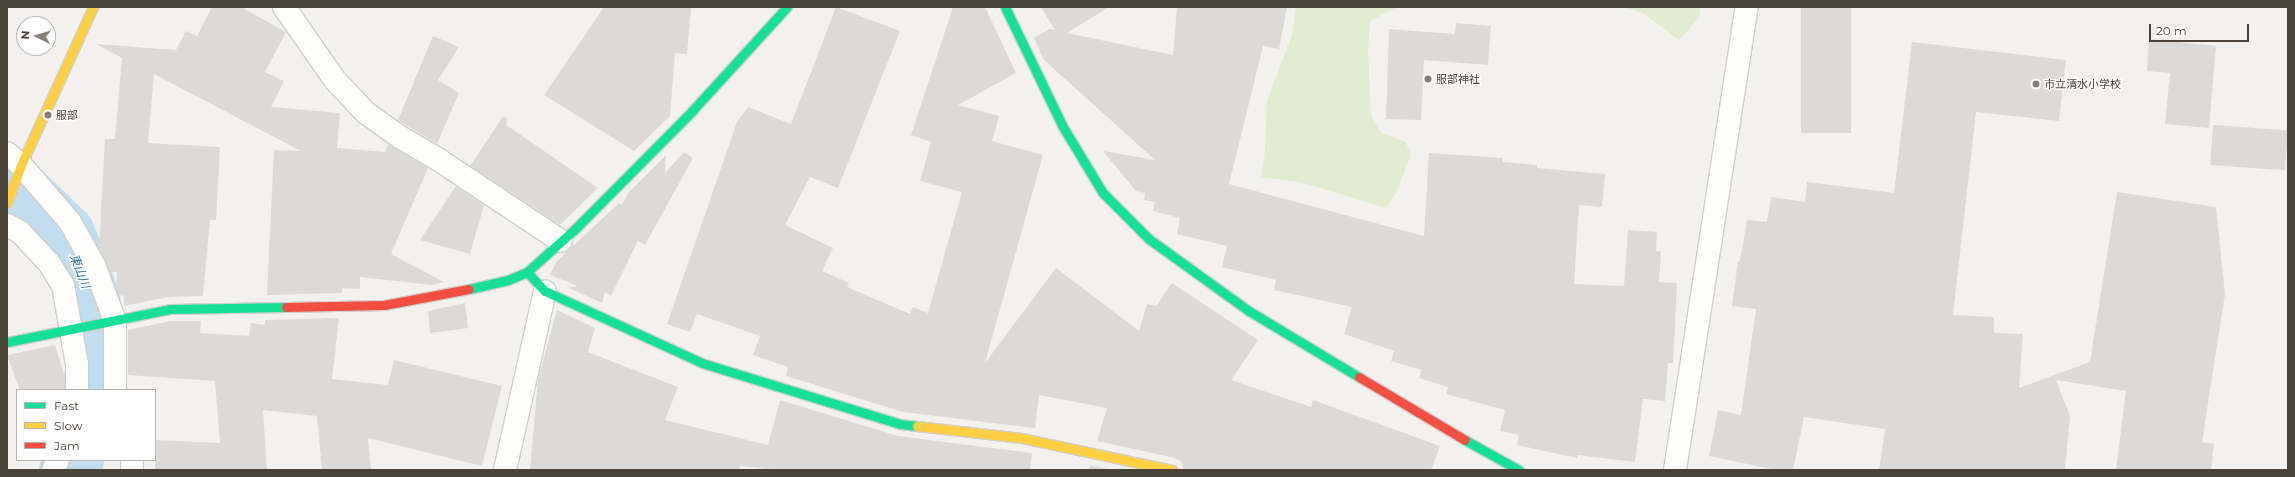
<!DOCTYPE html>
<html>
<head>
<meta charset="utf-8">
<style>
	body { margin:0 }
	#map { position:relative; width:2295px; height:477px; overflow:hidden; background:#f3f1ee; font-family:Montserrat,"Noto Sans JP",sans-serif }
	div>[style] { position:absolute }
	.green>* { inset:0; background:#e1ecd0 }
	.river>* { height:60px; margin:-30px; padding:0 30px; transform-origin:30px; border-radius:30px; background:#c1ddee }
	.building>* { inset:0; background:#dcdad6; transform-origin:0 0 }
	.roads { filter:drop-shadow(1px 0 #d1cfcb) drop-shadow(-1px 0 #d1cfcb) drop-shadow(0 1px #d1cfcb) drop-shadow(0 -1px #d1cfcb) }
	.street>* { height:22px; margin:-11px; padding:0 11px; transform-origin:11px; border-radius:11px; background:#fdfdfc }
	.fast>* { height:9px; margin:-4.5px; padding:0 4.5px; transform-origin:4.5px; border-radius:4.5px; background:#16e098 }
	.slow>* { height:9px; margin:-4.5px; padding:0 4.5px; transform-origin:4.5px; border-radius:4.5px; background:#ffcf43 }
	.jam>* { height:9px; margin:-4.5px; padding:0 4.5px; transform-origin:4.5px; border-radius:4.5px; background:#f24e42 }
	.dots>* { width:11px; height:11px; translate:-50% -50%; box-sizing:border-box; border:2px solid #fff; border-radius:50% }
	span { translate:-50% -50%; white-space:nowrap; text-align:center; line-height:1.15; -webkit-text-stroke:3px #fff; paint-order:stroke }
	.poi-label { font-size:11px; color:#4a4339 }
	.left { translate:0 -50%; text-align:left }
	.water-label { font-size:12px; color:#347aaa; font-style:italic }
	.frame { position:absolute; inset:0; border:8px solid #4a4339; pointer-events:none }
	.legend { position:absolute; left:16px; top:389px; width:140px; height:72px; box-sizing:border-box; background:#fff; border:1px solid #b7b4b0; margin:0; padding:5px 7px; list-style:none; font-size:12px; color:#4a4339 }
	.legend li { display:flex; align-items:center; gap:8px; height:20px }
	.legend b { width:20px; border:1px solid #b7b4b0 }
	.north { position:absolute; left:16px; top:16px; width:40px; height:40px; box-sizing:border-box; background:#fff; border:1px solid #b7b4b0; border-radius:50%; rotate:275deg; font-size:11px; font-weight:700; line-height:16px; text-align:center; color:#4a4339 }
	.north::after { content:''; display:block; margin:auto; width:14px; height:18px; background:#858078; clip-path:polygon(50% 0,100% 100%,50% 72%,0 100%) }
	.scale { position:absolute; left:2149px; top:24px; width:100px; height:18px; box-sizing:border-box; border:2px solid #4a4339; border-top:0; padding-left:5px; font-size:12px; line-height:14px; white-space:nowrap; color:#4a4339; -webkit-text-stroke:3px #fff; paint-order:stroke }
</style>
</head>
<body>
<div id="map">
	<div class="green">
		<div style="clip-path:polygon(1296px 7px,1397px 7px,1370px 21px,1368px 51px,1371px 115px,1381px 133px,1406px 142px,1411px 155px,1397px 191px,1386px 208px,1304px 183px,1261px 177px,1265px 151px,1267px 101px,1292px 35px)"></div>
		<div style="clip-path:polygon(1624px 7px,1700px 7px,1700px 17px,1679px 40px,1643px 13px)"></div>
	</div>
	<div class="river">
		<div style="left:7px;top:178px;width:81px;rotate:44deg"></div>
		<div style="left:65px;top:234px;width:40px;rotate:68deg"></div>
		<div style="left:80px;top:271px;width:31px;rotate:71deg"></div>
		<div style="left:90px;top:300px;width:67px;rotate:84.9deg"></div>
		<div style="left:96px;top:367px;width:23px;rotate:100deg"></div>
		<div style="left:69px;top:470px;width:11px;rotate:-63deg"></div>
	</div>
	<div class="building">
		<div style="clip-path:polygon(212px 7px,241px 7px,286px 32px,265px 72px,284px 81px,271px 107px,340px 113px,337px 148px,385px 152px,388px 144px,428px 168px,391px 254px,444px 282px,432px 285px,360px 277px,360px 289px,342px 288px,342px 293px,267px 295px,274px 150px,301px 151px,154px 74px,148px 143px,220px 147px,216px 220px,210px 220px,203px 296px,168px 297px,124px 306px,124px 296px,119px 295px,116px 288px,117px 272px,110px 272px,99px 249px,105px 139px,115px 139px,122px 58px,96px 44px,176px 50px,186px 31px,197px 36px)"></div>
		<div style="clip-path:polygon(604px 7px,691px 7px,687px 54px,675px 53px,670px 116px,634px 151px,544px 95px)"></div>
		<div style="clip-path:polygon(836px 7px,900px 31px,838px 188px,810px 177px,785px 225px,833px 248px,822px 271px,849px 283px,847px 287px,910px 314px,913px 307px,928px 313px,962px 192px,920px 181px,931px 142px,911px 135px,953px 7px,985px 7px,1016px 73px,958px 105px,999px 116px,992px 141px,1043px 155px,985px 363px,1056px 268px,1139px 331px,1147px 304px,1156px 306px,1172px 283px,1258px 340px,1231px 380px,1311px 407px,1313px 400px,1440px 446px,1431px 470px,1184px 470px,1181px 461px,1175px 458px,1097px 441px,1107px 408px,1039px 395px,1035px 428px,903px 412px,786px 376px,788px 367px,753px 355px,760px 336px,697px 314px,690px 332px,667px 324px,737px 122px,748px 107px,791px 124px)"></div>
		<div style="clip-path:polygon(1041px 7px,1109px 7px,1067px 33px,1173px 55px,1177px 7px,1287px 7px,1279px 49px,1263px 46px,1229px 184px,1424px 236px,1429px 153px,1503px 158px,1503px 162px,1537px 165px,1537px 168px,1605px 174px,1602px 207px,1579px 205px,1574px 284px,1624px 286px,1628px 230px,1657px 232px,1656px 251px,1661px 252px,1659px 282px,1677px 283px,1673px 363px,1668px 363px,1665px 401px,1643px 399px,1635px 462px,1577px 455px,1577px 458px,1517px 445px,1519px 435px,1500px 431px,1505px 410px,1446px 394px,1448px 387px,1419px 378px,1422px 370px,1391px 361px,1394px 351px,1344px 334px,1352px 307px,1274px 290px,1276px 280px,1222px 267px,1227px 246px,1177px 234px,1180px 218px,1153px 211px,1155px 202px,1144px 200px,1145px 193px,1136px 191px,1103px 151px,1155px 160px,1044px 60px,1034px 38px,1049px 29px,1055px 30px)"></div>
		<div style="left:1801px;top:7px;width:50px;height:126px"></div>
		<div style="clip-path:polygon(1456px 23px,1491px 26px,1488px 65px,1424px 60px,1421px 120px,1386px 119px,1389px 29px,1455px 34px)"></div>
		<div style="clip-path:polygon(433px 36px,459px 47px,438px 80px,459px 93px,437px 144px,398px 120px)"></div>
		<div style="clip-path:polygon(2149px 39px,2216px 46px,2209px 128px,2165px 124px,2170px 73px,2147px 71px)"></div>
		<div style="clip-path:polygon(1912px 42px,2066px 60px,2059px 121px,1976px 112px,1953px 315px,1994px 317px,1994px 333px,2023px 334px,2019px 388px,2090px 362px,2117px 192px,2216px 207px,2225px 294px,2202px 442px,2214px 444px,2211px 470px,2116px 470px,2126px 391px,2056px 380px,2070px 416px,2065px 470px,1879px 470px,1885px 429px,1804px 417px,1793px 470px,1776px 470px,1709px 456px,1718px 410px,1741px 415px,1756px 309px,1732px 306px,1738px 261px,1740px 261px,1747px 220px,1767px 222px,1771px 197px,1805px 202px,1807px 182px,1894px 193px)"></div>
		<div style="clip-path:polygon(503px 116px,508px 119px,506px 125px,598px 188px,560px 225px,470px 166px)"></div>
		<div style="left:2213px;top:125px;width:75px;height:40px;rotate:4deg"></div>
		<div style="clip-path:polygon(684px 152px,693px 158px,645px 245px,638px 241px,611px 296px,605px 292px,602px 303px,567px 287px,578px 286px,550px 275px,556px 262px,619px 203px,622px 205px,628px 193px,666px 155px,665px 173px)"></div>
		<div style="clip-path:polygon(456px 186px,484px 205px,470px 254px,420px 240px)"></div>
		<div style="clip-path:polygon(465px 303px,468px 328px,430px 333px,428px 311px)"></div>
		<div style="clip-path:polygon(557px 310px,595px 328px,588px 352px,678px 387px,665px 420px,768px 445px,780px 400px,898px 436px,1032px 453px,1030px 470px,780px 470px,740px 466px,739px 470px,530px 470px,538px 379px)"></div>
		<div style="clip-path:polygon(339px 318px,336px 345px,333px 345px,336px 346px,332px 379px,388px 385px,394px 360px,502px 386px,482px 466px,368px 438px,371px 470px,322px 470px,317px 416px,263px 410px,267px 470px,155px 470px,155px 440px,220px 443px,215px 381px,128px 375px,128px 330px,171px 321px,201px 321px,200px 333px,249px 336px,251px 323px,265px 325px,265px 320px)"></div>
		<div style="clip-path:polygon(55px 345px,64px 374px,64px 390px,20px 390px,7px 355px)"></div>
		<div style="clip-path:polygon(1090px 465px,1112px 470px,1088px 470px)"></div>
	</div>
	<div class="roads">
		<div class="street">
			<div style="left:284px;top:7px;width:89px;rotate:55.1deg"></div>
			<div style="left:335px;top:80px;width:45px;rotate:46.8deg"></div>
			<div style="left:366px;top:113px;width:42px;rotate:35.2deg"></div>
			<div style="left:400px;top:137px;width:45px;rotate:30.5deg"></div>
			<div style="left:439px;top:160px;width:146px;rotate:33.6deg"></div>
			<div style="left:7px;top:153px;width:18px;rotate:41deg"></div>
			<div style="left:21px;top:165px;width:75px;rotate:49.3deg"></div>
			<div style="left:70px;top:222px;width:49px;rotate:60.8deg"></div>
			<div style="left:94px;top:265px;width:60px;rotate:69.4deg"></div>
			<div style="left:115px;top:321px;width:69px;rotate:90deg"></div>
			<div style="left:7px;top:225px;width:15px;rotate:28deg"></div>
			<div style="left:20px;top:232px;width:42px;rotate:46.9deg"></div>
			<div style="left:49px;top:263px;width:26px;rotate:58deg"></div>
			<div style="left:63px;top:285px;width:80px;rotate:80deg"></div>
			<div style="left:77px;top:364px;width:26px;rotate:90deg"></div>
			<div style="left:53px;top:470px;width:11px;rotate:-63deg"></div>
			<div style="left:132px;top:470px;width:10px;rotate:-90deg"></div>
			<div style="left:505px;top:470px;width:183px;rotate:-77.4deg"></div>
			<div style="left:1675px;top:470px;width:469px;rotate:-81.2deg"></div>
		</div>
		<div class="fast">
			<div style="left:1005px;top:7px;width:133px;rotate:64.2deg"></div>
			<div style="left:1063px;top:127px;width:77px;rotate:58.8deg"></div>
			<div style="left:1103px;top:193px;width:65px;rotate:45deg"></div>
			<div style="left:1149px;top:239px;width:123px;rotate:35.8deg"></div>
			<div style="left:1249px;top:311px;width:128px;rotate:31deg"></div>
			<div style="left:527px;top:272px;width:26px;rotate:47deg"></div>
			<div style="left:545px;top:291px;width:173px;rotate:24.6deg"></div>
			<div style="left:702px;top:363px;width:207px;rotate:17.1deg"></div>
			<div style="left:900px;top:424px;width:17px;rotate:7deg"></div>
			<div style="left:469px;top:289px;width:40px;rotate:-13deg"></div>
			<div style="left:508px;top:280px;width:21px;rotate:-23deg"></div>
			<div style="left:527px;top:272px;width:66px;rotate:-41.9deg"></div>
			<div style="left:576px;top:228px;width:165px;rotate:-45.2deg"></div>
			<div style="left:692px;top:111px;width:141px;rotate:-47.6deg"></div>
			<div style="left:7px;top:342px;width:166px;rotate:-11.4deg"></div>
			<div style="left:170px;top:309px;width:116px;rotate:-1deg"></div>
			<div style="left:1465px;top:440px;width:62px;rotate:29.1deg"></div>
		</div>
		<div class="slow">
			<div style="left:7px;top:203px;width:40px;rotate:-69.8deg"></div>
			<div style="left:21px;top:165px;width:174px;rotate:-65.5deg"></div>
			<div style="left:917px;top:426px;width:106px;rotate:6.5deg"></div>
			<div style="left:1022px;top:438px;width:153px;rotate:12deg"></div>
		</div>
		<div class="jam">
			<div style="left:286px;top:307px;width:98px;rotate:-1.2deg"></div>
			<div style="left:384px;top:305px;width:86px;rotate:-10.7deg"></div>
			<div style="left:1359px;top:377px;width:123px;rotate:30.7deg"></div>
		</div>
	</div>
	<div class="dots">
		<div style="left:1428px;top:79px;background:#858078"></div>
		<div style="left:2036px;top:84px;background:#858078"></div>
		<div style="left:48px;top:115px;background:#858078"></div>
	</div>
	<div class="poi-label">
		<span class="left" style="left:1436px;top:79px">服部神社</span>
		<span class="left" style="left:2044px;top:84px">市立清水小学校</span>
		<span class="left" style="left:56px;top:115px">服部</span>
	</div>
	<div class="water-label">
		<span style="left:80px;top:271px;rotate:69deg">東山川</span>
	</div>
	<div class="frame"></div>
	<ul class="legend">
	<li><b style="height:5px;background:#16e098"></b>Fast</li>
	<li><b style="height:5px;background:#ffcf43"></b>Slow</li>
	<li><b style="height:5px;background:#f24e42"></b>Jam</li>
	</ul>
	<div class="north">N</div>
	<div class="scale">20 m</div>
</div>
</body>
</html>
